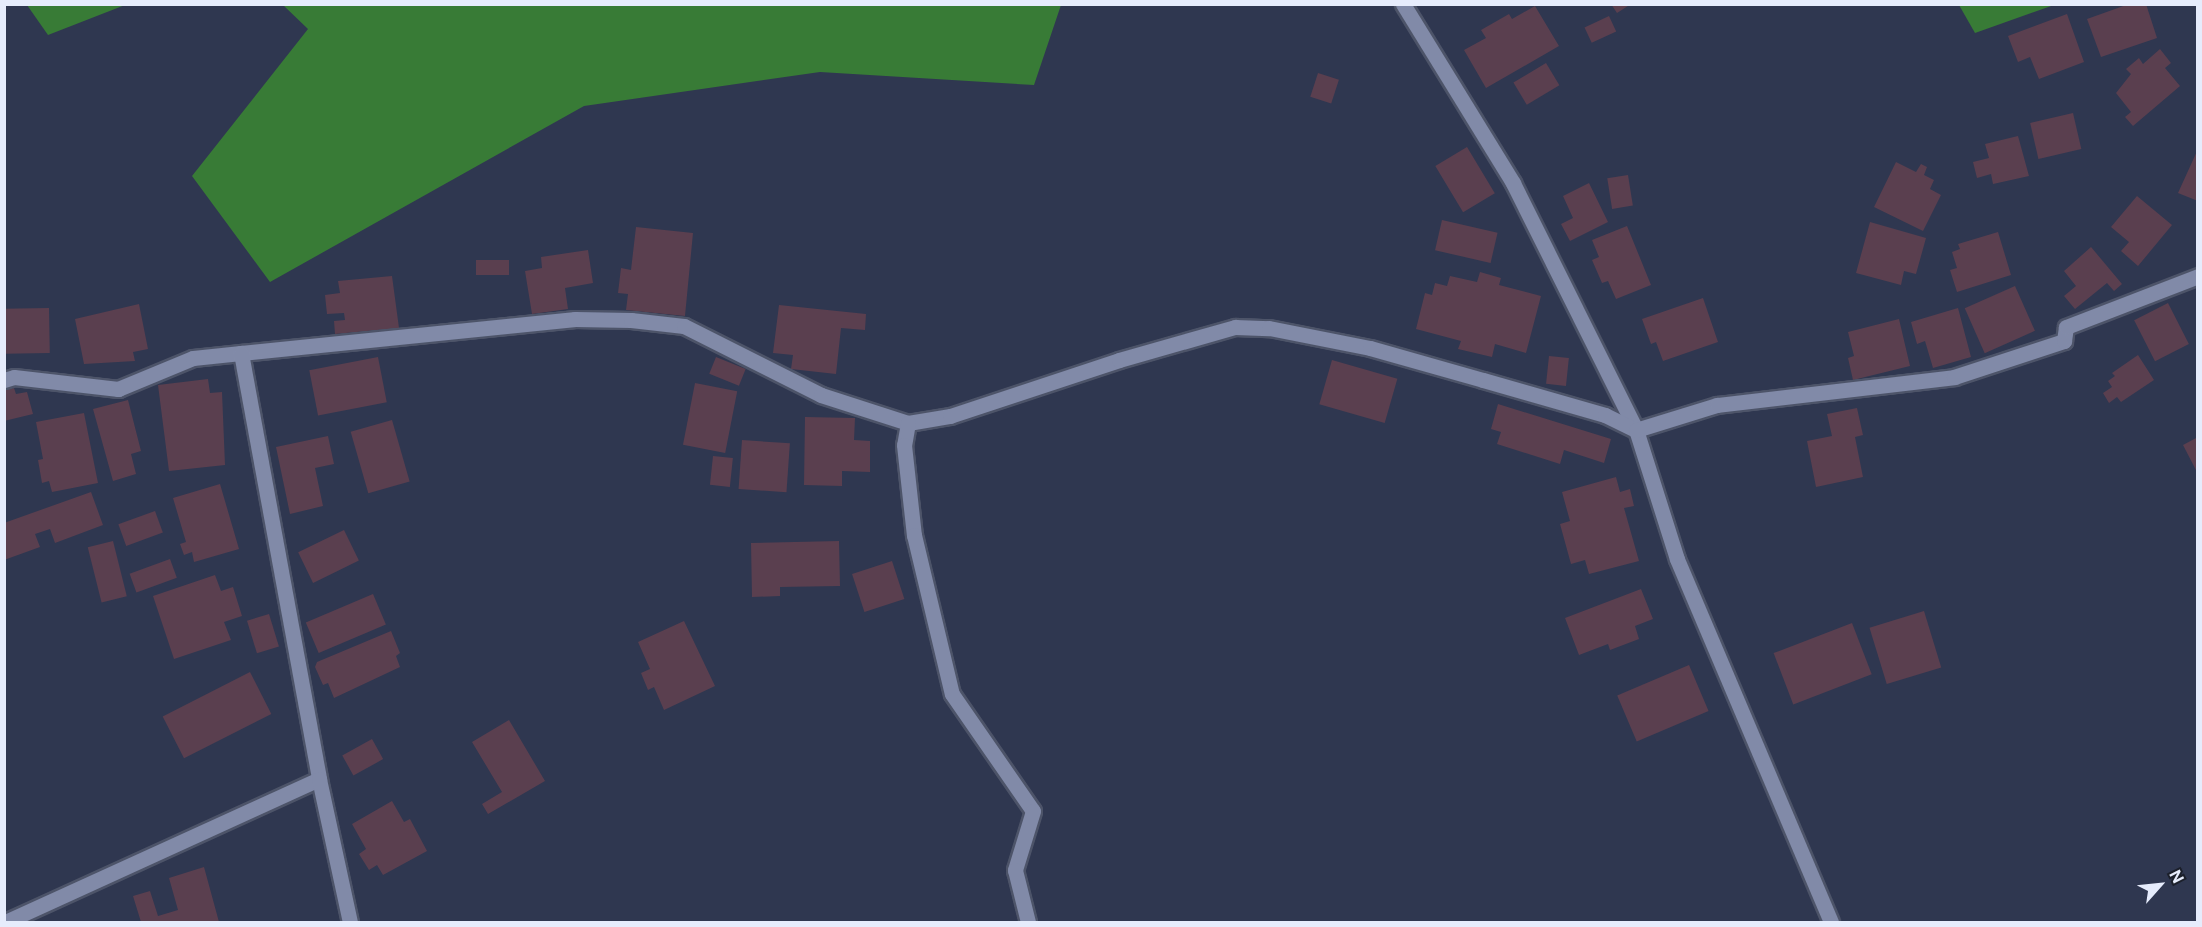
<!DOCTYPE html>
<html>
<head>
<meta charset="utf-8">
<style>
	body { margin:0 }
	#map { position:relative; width:2202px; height:927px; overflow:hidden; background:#2f3750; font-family:"Public Sans",sans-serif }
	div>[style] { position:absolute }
	.forest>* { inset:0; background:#387b36 }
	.building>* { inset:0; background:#5a3f4f; transform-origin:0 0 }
	.roads { filter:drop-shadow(2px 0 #4d5469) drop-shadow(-2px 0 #4d5469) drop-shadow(0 2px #4d5469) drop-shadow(0 -2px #4d5469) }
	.minor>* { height:15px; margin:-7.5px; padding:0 7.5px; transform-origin:7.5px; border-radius:7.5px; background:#818aa8 }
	span { translate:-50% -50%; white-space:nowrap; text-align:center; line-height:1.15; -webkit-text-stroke:5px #1b1f2a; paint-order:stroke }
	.frame { position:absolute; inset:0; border:6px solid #e6ecfc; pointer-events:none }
	.north { position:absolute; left:2130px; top:855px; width:60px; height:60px; -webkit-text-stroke:4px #1b1f2a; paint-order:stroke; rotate:63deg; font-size:16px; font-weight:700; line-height:24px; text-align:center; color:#e6ecfc }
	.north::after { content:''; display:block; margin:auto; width:21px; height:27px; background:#e6ecfc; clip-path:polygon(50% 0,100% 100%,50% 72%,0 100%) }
</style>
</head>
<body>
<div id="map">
	<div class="forest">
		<div style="clip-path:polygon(27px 5px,125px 5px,48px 35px)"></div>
		<div style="clip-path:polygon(283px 5px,1061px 5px,1034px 85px,820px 72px,584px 106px,270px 282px,192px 176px,308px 29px)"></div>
		<div style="clip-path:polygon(1959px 5px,2054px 5px,1975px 33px)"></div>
	</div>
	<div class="building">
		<div style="clip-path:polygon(1611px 4px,1631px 4px,1617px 13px)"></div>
		<div style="clip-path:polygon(2129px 4px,2146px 4px,2157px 38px,2101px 57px,2087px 19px)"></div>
		<div style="clip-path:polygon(1535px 6px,1559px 46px,1486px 88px,1464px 50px,1486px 38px,1481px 30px,1509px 14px,1512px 19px)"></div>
		<div style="clip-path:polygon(2067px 14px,2084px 62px,2039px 79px,2030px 57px,2018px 62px,2008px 36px)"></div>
		<div style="left:1609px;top:16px;width:17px;height:27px;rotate:65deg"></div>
		<div style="clip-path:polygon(2160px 49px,2171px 63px,2165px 68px,2180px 86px,2133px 126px,2125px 117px,2131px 112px,2116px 93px,2131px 74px,2126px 69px,2139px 58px,2143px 64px)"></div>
		<div style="left:1546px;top:63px;width:26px;height:38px;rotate:59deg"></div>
		<div style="left:1318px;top:73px;width:22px;height:25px;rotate:18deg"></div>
		<div style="left:2073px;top:113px;width:37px;height:44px;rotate:77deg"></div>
		<div style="clip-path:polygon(2018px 136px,2029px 176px,1993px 184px,1991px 174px,1977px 178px,1973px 162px,1989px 158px,1985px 144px)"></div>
		<div style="left:1467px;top:147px;width:54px;height:37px;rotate:59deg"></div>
		<div style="clip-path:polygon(2198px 149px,2198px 201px,2178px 193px)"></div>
		<div style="clip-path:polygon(1896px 162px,1916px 172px,1921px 164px,1927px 167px,1924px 175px,1934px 180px,1930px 189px,1941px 195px,1923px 231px,1874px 207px)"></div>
		<div style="left:1628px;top:175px;width:31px;height:21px;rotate:81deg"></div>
		<div style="clip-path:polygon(1589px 183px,1608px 222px,1570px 241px,1561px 224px,1573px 218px,1563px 196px)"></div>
		<div style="clip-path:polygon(2137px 196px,2172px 225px,2138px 266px,2121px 251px,2129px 242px,2111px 227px)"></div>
		<div style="left:1442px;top:220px;width:57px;height:31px;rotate:13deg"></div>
		<div style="clip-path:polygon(1870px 222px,1926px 238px,1916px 274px,1904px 271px,1901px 285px,1856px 273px)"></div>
		<div style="clip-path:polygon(1627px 226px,1651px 285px,1616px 299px,1608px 281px,1602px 283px,1592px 260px,1599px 257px,1592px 240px)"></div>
		<div style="clip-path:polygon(636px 227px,693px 233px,685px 316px,626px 310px,628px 294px,618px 293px,621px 268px,631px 270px)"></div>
		<div style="clip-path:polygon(1998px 232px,2011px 275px,1957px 292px,1950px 270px,1957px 268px,1952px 252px,1960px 249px,1958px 244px)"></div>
		<div style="clip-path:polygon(2091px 247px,2122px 284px,2114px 291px,2107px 283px,2075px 309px,2064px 296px,2076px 286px,2064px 271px)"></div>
		<div style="clip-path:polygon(588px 250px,593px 283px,565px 288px,568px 309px,532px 314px,525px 271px,542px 268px,541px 257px)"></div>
		<div style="left:509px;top:260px;width:15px;height:33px;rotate:90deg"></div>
		<div style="clip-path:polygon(1480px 272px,1501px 278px,1499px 285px,1541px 296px,1526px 353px,1495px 344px,1492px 357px,1458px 349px,1461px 341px,1416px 329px,1425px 293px,1432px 295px,1435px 283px,1447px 286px,1450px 276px,1477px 282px)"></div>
		<div style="clip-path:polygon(392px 276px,399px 328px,335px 334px,334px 321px,345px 320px,344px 313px,327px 314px,325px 295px,340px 293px,338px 281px)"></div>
		<div style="left:2015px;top:286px;width:49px;height:55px;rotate:66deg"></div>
		<div style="clip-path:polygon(1703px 298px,1718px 342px,1663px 361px,1656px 342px,1651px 344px,1642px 319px)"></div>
		<div style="left:2168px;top:303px;width:46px;height:38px;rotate:63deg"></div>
		<div style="clip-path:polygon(139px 304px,148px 349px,133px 352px,135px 361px,84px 364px,75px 319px)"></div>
		<div style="clip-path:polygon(779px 305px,866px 314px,865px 330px,841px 328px,836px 374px,791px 369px,793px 355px,773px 353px)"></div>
		<div style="left:49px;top:308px;width:45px;height:45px;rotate:89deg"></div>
		<div style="clip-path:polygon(1958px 308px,1971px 357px,1933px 368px,1925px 341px,1917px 344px,1911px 322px)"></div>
		<div style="clip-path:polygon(1899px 319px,1910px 366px,1853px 380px,1848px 358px,1854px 356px,1848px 332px)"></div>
		<div style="clip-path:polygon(2138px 355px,2154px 380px,2121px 402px,2117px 397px,2109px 403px,2103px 393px,2112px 387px,2108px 381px,2115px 376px,2112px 373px)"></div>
		<div style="left:1549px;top:356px;width:20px;height:28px;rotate:6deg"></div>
		<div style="left:378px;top:357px;width:46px;height:70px;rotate:79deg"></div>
		<div style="left:716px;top:357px;width:32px;height:18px;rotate:22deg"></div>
		<div style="left:1332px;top:360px;width:68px;height:46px;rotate:16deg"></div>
		<div style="clip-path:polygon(208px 379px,210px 393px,222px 392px,225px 465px,169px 471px,158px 385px)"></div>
		<div style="left:695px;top:383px;width:43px;height:63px;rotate:11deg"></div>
		<div style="clip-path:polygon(14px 388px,16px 394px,27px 392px,33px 414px,4px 421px,4px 390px)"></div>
		<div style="clip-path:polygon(128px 400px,141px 451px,131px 454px,136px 474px,113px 481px,93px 409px)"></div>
		<div style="clip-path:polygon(1498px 404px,1611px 439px,1604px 463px,1564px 450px,1560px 464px,1497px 444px,1501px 432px,1491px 429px)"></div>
		<div style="clip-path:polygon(1857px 408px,1863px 435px,1855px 437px,1863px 477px,1816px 487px,1807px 441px,1832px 436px,1827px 414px)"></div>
		<div style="clip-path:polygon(84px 413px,98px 483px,52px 492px,49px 481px,42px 483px,38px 460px,43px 459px,36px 422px)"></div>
		<div style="clip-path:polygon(805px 417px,855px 418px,854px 440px,870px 441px,870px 472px,842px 471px,842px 486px,804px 485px)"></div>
		<div style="left:392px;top:420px;width:64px;height:43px;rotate:74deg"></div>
		<div style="clip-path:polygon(328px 436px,334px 464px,315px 468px,323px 506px,290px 514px,276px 447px)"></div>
		<div style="clip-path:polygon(2198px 437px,2198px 474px,2183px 445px)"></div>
		<div style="left:742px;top:440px;width:48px;height:49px;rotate:4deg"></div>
		<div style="left:713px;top:456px;width:20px;height:29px;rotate:6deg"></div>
		<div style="clip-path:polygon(1616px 477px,1620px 492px,1630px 489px,1634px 506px,1624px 508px,1639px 561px,1589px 574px,1585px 560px,1571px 564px,1560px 524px,1570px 521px,1562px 492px)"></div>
		<div style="clip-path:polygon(220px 484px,239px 549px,194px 562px,192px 552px,184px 555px,180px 544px,186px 542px,173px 498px)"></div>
		<div style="clip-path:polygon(91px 492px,103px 525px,55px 543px,50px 529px,35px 534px,40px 547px,4px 560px,4px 523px)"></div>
		<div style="left:155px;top:511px;width:23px;height:39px;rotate:70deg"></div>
		<div style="left:344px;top:530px;width:34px;height:51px;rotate:64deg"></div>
		<div style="left:113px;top:541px;width:57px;height:26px;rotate:76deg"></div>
		<div style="clip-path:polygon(839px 541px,840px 586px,780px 587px,780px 596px,752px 597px,751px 543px)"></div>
		<div style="left:170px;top:559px;width:20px;height:43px;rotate:70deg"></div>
		<div style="left:892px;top:561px;width:40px;height:42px;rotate:72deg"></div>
		<div style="clip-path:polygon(215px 575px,221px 591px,233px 587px,242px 616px,224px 622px,231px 640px,174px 659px,153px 596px)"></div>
		<div style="clip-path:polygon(1641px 589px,1653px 619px,1635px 626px,1639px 639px,1610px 650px,1608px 644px,1579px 655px,1565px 618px)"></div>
		<div style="left:373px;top:594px;width:33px;height:73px;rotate:67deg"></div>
		<div style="left:1924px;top:611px;width:59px;height:57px;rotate:73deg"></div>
		<div style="left:269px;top:614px;width:34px;height:23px;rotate:73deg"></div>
		<div style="clip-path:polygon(684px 621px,715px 686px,664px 710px,654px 687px,648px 690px,641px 673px,650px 669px,638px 642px)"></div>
		<div style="left:1852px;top:623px;width:55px;height:84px;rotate:69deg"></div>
		<div style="clip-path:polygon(391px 631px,400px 653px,396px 656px,400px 667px,334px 698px,328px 683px,323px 685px,315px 667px,317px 662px)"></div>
		<div style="left:1689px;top:665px;width:50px;height:78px;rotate:67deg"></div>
		<div style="left:250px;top:672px;width:47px;height:98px;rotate:63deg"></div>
		<div style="clip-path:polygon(509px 720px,545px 781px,488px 814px,482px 804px,502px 792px,472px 742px)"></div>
		<div style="left:372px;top:739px;width:23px;height:34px;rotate:61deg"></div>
		<div style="clip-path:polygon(392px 801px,404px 822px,410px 819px,427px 851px,383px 875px,377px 865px,369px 870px,359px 854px,366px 849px,352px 824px)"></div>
		<div style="clip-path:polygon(204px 867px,219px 922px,141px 922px,133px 896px,150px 891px,158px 916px,178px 910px,169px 878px)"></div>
	</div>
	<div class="roads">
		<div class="minor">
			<div style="left:1403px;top:4px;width:210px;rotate:58.4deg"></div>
			<div style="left:1513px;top:183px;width:276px;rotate:63.5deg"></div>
			<div style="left:241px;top:353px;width:336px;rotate:-5.8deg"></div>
			<div style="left:575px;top:319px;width:56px;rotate:1deg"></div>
			<div style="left:631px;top:320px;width:53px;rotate:6.5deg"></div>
			<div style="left:684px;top:326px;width:153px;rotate:26.7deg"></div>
			<div style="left:821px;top:395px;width:91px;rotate:17.8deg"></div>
			<div style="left:908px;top:423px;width:43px;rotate:-9.5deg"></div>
			<div style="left:950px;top:416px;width:178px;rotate:-18.3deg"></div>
			<div style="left:1119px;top:360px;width:121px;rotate:-15.9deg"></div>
			<div style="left:1235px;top:327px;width:34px;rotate:2deg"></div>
			<div style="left:1269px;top:328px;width:103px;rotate:11.2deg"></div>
			<div style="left:1370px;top:348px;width:117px;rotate:15.8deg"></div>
			<div style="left:1483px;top:380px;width:127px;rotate:16deg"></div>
			<div style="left:1605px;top:415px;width:34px;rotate:26deg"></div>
			<div style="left:4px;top:380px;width:10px;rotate:-17deg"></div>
			<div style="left:14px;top:377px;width:105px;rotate:6.6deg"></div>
			<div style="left:118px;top:389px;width:81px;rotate:-22.5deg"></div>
			<div style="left:193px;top:358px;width:48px;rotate:-5.9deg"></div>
			<div style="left:241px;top:353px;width:433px;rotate:79.6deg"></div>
			<div style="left:319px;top:779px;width:345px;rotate:155.5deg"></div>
			<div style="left:908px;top:423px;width:22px;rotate:100deg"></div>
			<div style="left:904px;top:445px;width:91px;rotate:83.7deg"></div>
			<div style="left:914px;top:535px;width:163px;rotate:76.6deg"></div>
			<div style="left:952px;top:694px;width:142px;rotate:55.3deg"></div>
			<div style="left:1033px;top:811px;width:62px;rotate:107deg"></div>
			<div style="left:1015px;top:870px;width:54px;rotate:76deg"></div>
			<div style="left:319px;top:779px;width:146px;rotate:77.8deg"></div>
			<div style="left:1831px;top:922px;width:394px;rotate:-113deg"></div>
			<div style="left:1677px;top:559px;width:135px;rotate:-107.6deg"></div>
			<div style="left:1636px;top:430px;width:85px;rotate:-17.2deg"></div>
			<div style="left:1717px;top:405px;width:239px;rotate:-6.7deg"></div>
			<div style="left:1954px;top:377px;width:116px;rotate:-18.1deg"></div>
			<div style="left:2064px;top:341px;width:14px;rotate:-82deg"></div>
			<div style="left:2066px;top:327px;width:142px;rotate:-21.1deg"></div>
		</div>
	</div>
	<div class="frame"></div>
	<div class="north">N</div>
</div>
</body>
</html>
